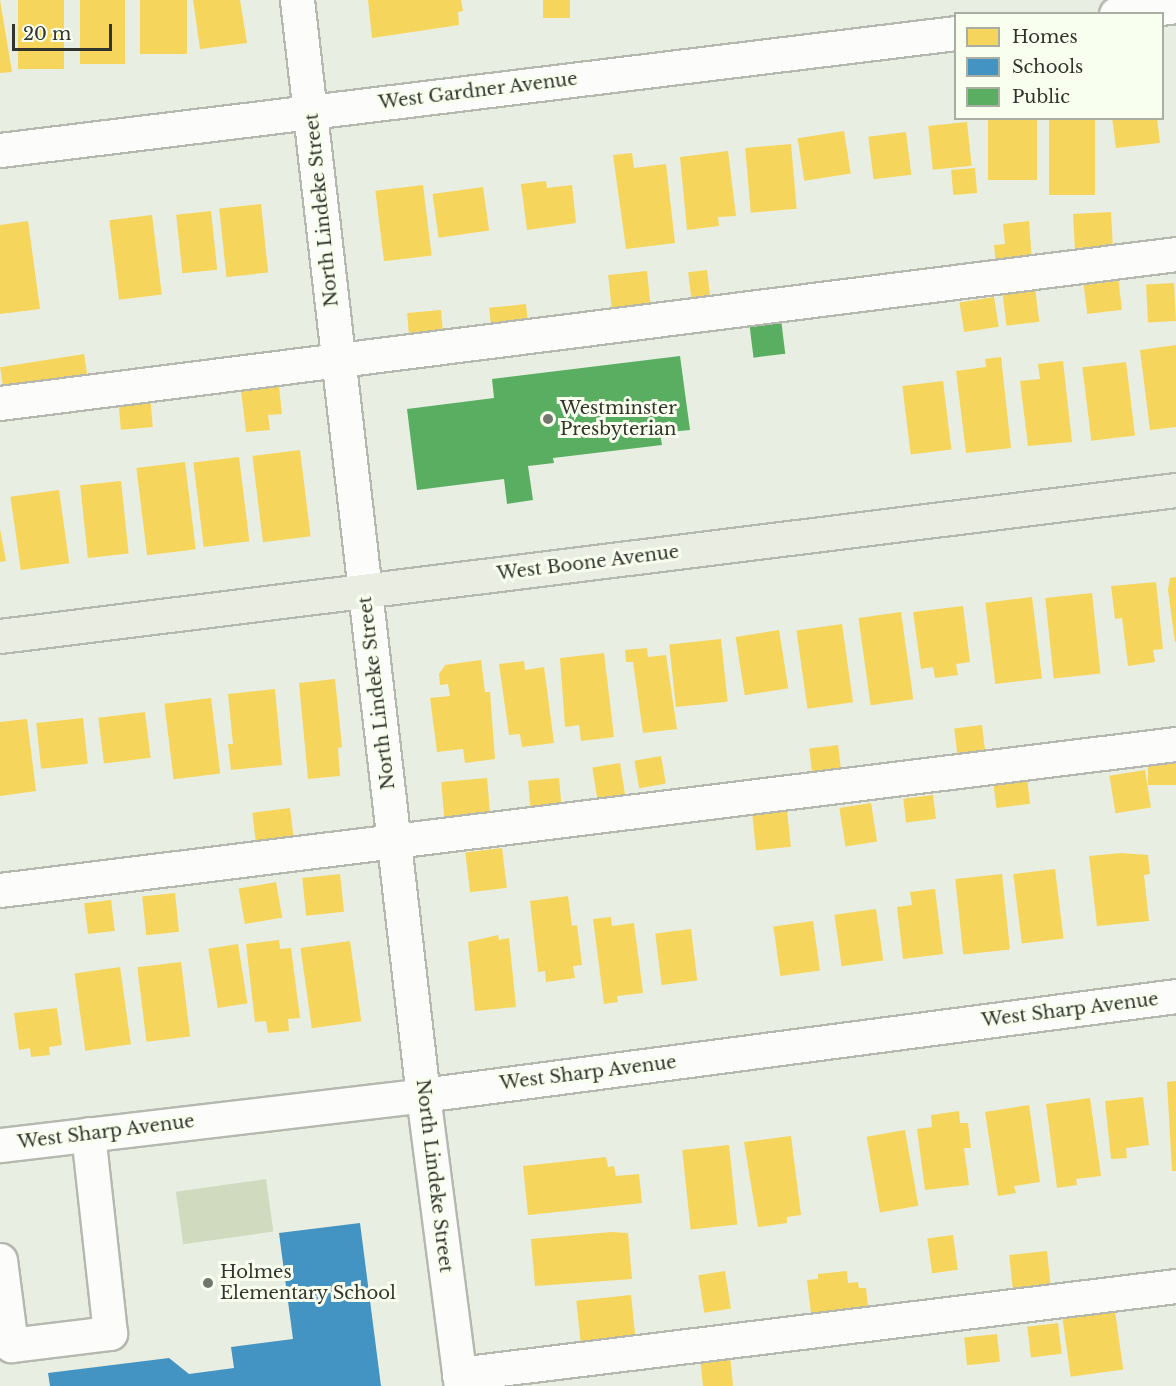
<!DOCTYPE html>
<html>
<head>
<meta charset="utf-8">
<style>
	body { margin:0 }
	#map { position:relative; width:1176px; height:1386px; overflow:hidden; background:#e9eee2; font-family:"Libre Baskerville",serif }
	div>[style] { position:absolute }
	.green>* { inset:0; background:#d0dabe; transform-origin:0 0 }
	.homes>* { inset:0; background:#f6d55c; transform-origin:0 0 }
	.schools>* { inset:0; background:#4393c3 }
	.public>* { inset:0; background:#5aae61; transform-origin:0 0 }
	.roads { filter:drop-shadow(2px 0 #b4b8af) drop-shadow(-2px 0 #b4b8af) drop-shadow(0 2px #b4b8af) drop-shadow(0 -2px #b4b8af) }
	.minor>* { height:33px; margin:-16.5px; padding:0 16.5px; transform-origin:16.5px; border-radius:16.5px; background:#fcfcfb }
	.major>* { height:33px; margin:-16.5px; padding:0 16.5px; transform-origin:16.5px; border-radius:16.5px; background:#e9ede2 }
	.dots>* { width:16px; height:16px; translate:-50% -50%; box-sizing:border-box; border:3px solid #f9ffef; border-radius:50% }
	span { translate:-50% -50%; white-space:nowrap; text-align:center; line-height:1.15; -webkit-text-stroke:6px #f9ffef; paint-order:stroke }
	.street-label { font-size:18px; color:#32352e }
	.poi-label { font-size:18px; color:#32352e }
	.left { translate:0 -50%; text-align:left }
	.legend { position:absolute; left:954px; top:12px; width:210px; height:108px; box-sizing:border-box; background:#f9ffef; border:2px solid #a9aea2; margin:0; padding:8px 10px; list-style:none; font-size:18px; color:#32352e }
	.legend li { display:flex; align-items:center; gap:12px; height:30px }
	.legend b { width:30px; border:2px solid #a9aea2 }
	.scale { position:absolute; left:12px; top:24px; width:100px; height:27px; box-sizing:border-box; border:3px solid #32352e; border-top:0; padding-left:8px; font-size:18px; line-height:21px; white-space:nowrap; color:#32352e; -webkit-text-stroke:4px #f9ffef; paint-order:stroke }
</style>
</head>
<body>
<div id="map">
	<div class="green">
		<div style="left:266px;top:1179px;width:53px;height:91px;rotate:82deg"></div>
	</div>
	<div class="homes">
		<div style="clip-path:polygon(0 0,12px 72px,0 73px)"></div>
		<div style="left:18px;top:0;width:46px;height:69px"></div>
		<div style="left:80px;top:0;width:45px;height:64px"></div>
		<div style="left:140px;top:0;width:47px;height:54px"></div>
		<div style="clip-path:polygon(193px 0,240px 0,247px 43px,200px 49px)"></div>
		<div style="clip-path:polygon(368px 0,461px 0,463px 11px,458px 12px,459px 25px,372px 38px)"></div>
		<div style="left:543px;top:0;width:27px;height:18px"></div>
		<div style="left:988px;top:118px;width:49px;height:62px"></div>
		<div style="left:1049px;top:118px;width:46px;height:77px"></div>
		<div style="clip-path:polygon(1112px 118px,1157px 118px,1160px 143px,1116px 148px)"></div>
		<div style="left:967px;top:122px;width:44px;height:39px;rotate:84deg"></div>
		<div style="left:844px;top:131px;width:43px;height:47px;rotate:81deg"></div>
		<div style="left:906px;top:132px;width:43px;height:38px;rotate:83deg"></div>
		<div style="left:791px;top:144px;width:65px;height:46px;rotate:85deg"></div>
		<div style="clip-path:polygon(728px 151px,736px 216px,718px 217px,719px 226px,687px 230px,680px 157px)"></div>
		<div style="clip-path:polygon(632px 153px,634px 168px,666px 164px,675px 243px,626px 249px,613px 155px)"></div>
		<div style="left:975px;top:168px;width:25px;height:24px;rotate:85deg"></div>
		<div style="clip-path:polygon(546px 181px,547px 188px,572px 185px,576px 223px,527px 230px,521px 184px)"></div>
		<div style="left:423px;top:185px;width:71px;height:48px;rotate:83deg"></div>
		<div style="left:483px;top:187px;width:44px;height:51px;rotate:82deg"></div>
		<div style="left:261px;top:204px;width:69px;height:42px;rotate:84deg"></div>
		<div style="left:211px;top:211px;width:59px;height:35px;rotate:84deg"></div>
		<div style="left:1111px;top:212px;width:34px;height:38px;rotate:87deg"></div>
		<div style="left:152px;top:215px;width:80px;height:43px;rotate:83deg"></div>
		<div style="clip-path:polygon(28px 221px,40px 309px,0 314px,0 225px)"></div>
		<div style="clip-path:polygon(1029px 221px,1032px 262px,996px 265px,994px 245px,1005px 244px,1003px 224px)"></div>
		<div style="left:707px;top:270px;width:31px;height:19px;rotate:83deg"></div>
		<div style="left:647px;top:271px;width:37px;height:39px;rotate:84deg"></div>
		<div style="left:1118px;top:277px;width:33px;height:35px;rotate:83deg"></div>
		<div style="left:1174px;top:283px;width:38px;height:28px;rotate:87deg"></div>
		<div style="left:1035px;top:287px;width:35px;height:33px;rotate:83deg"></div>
		<div style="left:994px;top:297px;width:30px;height:35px;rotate:81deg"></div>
		<div style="left:526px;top:304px;width:19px;height:37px;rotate:84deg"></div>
		<div style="left:441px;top:310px;width:22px;height:34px;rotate:85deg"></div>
		<div style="clip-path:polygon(1176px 345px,1176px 427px,1150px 430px,1140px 350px)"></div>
		<div style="left:84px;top:354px;width:25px;height:85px;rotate:81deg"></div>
		<div style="clip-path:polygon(1001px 357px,1011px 448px,966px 453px,956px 371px,986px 367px,985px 359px)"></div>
		<div style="clip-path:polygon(1063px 361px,1072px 442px,1028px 446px,1020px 381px,1040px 379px,1038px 364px)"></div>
		<div style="left:1126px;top:362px;width:74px;height:44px;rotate:83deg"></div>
		<div style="clip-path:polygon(278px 378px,282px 414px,268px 415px,270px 430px,246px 432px,240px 382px)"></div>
		<div style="left:943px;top:381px;width:69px;height:41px;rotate:83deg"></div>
		<div style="left:150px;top:395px;width:32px;height:32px;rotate:85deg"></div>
		<div style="left:300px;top:450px;width:87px;height:48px;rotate:83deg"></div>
		<div style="left:239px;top:457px;width:85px;height:46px;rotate:83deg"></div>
		<div style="left:185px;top:462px;width:88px;height:49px;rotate:83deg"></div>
		<div style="left:121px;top:481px;width:73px;height:41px;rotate:84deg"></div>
		<div style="left:59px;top:490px;width:74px;height:49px;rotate:82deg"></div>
		<div style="clip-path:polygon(0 529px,6px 561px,0 562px)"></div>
		<div style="clip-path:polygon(1176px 577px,1176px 642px,1175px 642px,1168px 590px,1170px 578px)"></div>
		<div style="clip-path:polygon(1156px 582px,1163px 649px,1153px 650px,1155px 662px,1128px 666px,1122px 618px,1115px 619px,1111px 586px)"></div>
		<div style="left:1092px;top:593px;width:81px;height:47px;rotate:84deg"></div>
		<div style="left:1032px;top:597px;width:82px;height:47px;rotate:83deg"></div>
		<div style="clip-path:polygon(963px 606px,970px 662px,956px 664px,958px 675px,935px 678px,933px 667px,921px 669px,913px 612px)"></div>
		<div style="left:901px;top:612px;width:88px;height:43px;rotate:82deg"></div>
		<div style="left:842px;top:624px;width:79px;height:46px;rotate:82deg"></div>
		<div style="left:779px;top:630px;width:59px;height:44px;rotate:81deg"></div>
		<div style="left:721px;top:639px;width:63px;height:52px;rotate:84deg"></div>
		<div style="clip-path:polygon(647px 648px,648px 657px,666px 655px,677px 729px,643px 733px,633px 662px,626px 662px,625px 650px)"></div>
		<div style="clip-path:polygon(604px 653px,614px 737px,581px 741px,579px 725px,565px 727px,560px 658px)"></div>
		<div style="clip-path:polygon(481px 660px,485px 692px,490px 692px,495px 759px,465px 763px,463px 749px,437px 752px,430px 698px,450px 696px,448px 684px,440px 685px,439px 674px,445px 665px)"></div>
		<div style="clip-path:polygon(524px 661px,525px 670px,544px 667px,554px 743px,522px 747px,520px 734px,509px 735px,499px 664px)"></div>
		<div style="clip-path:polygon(335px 679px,342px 747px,338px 748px,340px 776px,308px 779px,299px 683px)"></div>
		<div style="clip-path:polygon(275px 689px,282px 765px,231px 770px,228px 744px,233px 744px,228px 694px)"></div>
		<div style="left:211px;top:698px;width:76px;height:47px;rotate:83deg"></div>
		<div style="left:145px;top:712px;width:46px;height:47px;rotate:83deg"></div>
		<div style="left:83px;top:718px;width:46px;height:47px;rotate:84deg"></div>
		<div style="clip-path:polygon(27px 719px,36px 791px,0 796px,0 722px)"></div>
		<div style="left:982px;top:725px;width:34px;height:28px;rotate:83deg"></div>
		<div style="left:838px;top:745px;width:34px;height:29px;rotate:83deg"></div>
		<div style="left:661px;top:756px;width:28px;height:27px;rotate:80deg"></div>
		<div style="left:620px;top:763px;width:33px;height:28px;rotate:81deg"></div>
		<div style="left:1176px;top:763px;width:22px;height:28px;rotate:90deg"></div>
		<div style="left:1145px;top:770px;width:38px;height:36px;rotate:81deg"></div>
		<div style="left:487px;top:778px;width:46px;height:46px;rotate:85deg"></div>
		<div style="left:559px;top:778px;width:33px;height:31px;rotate:85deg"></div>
		<div style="left:1027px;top:778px;width:26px;height:34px;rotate:83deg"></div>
		<div style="left:933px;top:795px;width:24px;height:30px;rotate:83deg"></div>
		<div style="left:871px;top:803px;width:39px;height:32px;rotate:81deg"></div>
		<div style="left:290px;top:808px;width:40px;height:38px;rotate:83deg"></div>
		<div style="left:787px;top:810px;width:37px;height:35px;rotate:84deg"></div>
		<div style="left:502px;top:848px;width:40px;height:37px;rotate:83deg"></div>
		<div style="clip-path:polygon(1121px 853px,1148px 855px,1150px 874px,1144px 875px,1149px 921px,1097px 926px,1089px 856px)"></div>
		<div style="left:1055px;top:869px;width:70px;height:42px;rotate:83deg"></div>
		<div style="left:340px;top:874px;width:38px;height:38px;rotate:84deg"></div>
		<div style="left:1002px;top:874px;width:76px;height:47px;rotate:84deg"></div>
		<div style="left:276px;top:882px;width:36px;height:38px;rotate:80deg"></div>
		<div style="clip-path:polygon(935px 889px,943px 954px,903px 959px,897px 907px,912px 905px,910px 892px)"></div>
		<div style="left:175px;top:893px;width:39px;height:33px;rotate:84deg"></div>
		<div style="clip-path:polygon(568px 896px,572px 926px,577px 925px,582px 965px,573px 966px,575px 978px,546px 982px,545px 971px,538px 972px,530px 901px)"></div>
		<div style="left:111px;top:900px;width:31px;height:27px;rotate:83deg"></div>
		<div style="left:876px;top:909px;width:52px;height:42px;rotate:82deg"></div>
		<div style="clip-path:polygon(611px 917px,612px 926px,634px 923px,643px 993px,617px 996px,618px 1002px,604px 1004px,593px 919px)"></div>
		<div style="left:813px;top:921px;width:50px;height:40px;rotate:82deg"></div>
		<div style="left:691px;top:929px;width:52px;height:36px;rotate:83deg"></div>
		<div style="clip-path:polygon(498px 935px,499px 940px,509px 938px,516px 1007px,475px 1011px,468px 942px)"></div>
		<div style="clip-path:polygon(279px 940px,280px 949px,291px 948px,300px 1018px,288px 1019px,289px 1031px,268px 1033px,266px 1021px,255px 1022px,246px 944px)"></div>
		<div style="left:350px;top:941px;width:81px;height:50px;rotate:82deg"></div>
		<div style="left:238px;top:944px;width:60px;height:30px;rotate:81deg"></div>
		<div style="left:181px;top:962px;width:75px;height:44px;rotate:83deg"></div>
		<div style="left:120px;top:967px;width:78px;height:46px;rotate:82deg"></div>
		<div style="clip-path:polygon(57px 1008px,62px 1045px,49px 1047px,50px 1055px,31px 1057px,30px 1048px,19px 1050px,14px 1013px)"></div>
		<div style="clip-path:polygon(1176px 1081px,1176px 1171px,1172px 1171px,1167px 1082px)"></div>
		<div style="clip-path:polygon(1143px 1097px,1149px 1145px,1126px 1148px,1127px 1158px,1111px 1159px,1105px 1101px)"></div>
		<div style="clip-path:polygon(1090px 1098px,1101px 1176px,1076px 1179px,1077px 1185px,1057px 1188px,1046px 1104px)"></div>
		<div style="clip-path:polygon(1029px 1105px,1040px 1182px,1014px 1186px,1016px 1193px,998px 1196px,985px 1112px)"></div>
		<div style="clip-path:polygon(959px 1111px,960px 1123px,968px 1123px,971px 1148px,964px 1148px,969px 1185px,925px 1190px,917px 1129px,932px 1127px,931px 1115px)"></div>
		<div style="left:905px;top:1130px;width:77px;height:39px;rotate:80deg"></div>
		<div style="clip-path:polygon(791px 1136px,801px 1215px,787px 1217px,787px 1223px,758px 1227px,744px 1142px)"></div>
		<div style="left:729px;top:1145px;width:80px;height:47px;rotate:84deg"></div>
		<div style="clip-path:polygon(606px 1157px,608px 1167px,614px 1166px,616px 1176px,639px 1174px,642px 1203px,528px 1215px,523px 1166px)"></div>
		<div style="clip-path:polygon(612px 1232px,628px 1233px,632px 1279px,535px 1286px,531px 1239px)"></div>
		<div style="left:953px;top:1235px;width:35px;height:26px;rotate:82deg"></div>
		<div style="left:1047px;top:1251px;width:38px;height:38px;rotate:84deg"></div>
		<div style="left:725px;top:1271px;width:38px;height:27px;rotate:81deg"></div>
		<div style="clip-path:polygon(847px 1271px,848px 1283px,858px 1282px,859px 1288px,866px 1288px,869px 1315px,812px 1321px,807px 1280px,818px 1279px,818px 1274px)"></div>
		<div style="left:631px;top:1295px;width:46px;height:55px;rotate:84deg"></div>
		<div style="left:1115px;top:1311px;width:59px;height:53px;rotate:82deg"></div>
		<div style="left:1058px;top:1323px;width:31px;height:31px;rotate:83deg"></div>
		<div style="left:997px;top:1334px;width:28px;height:33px;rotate:84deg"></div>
		<div style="left:730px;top:1356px;width:30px;height:30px;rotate:84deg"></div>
	</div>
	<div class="schools">
		<div style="clip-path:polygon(360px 1223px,381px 1386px,50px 1386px,48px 1373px,169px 1358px,189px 1374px,234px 1368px,231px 1347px,293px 1339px,279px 1233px)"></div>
	</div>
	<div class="public">
		<div style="left:781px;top:319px;width:35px;height:32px;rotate:83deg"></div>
		<div style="clip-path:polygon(680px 356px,690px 430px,660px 433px,662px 445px,553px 458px,554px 463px,528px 466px,533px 500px,507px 504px,504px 479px,417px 490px,407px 409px,494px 398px,492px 379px)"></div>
	</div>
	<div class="roads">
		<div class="minor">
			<div style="left:297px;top:0;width:1102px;rotate:83.44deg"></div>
			<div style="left:423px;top:1095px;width:293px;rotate:82.6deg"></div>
			<div style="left:1116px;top:14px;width:61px;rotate:-7.6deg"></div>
			<div style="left:0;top:150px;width:963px;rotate:-6.98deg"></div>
			<div style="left:0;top:403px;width:1185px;rotate:-7.22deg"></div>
			<div style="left:0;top:890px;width:1185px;rotate:-7.08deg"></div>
			<div style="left:0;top:1145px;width:426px;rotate:-6.7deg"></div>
			<div style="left:423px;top:1095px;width:759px;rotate:-7.49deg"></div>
			<div style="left:0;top:1260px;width:86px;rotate:82.6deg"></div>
			<div style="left:11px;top:1345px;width:100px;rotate:-6.9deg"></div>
			<div style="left:110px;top:1333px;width:200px;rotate:-96.3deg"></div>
			<div style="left:459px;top:1374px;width:722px;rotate:-7deg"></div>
		</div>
		<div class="major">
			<div style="left:0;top:636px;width:1185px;rotate:-7.08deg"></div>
		</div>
	</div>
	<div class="dots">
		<div style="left:548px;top:419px;background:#72766d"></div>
		<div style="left:208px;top:1283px;background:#72766d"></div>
	</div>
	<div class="street-label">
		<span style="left:478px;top:91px;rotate:-7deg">West Gardner Avenue</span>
		<span style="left:322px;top:210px;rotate:-96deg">North Lindeke Street</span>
		<span style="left:588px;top:563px;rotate:-7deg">West Boone Avenue</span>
		<span style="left:377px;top:693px;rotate:-97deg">North Lindeke Street</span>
		<span style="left:1070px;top:1010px;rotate:-7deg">West Sharp Avenue</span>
		<span style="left:588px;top:1073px;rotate:-7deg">West Sharp Avenue</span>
		<span style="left:106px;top:1132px;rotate:-7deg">West Sharp Avenue</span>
		<span style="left:434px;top:1176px;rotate:83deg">North Lindeke Street</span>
	</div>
	<div class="poi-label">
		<span class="left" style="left:560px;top:419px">Westminster<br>Presbyterian</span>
		<span class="left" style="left:220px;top:1283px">Holmes<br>Elementary School</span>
	</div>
	<ul class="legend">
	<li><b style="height:16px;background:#f6d55c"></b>Homes</li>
	<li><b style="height:16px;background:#4393c3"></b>Schools</li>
	<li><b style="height:16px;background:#5aae61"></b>Public</li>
	</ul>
	<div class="scale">20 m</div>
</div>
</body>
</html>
